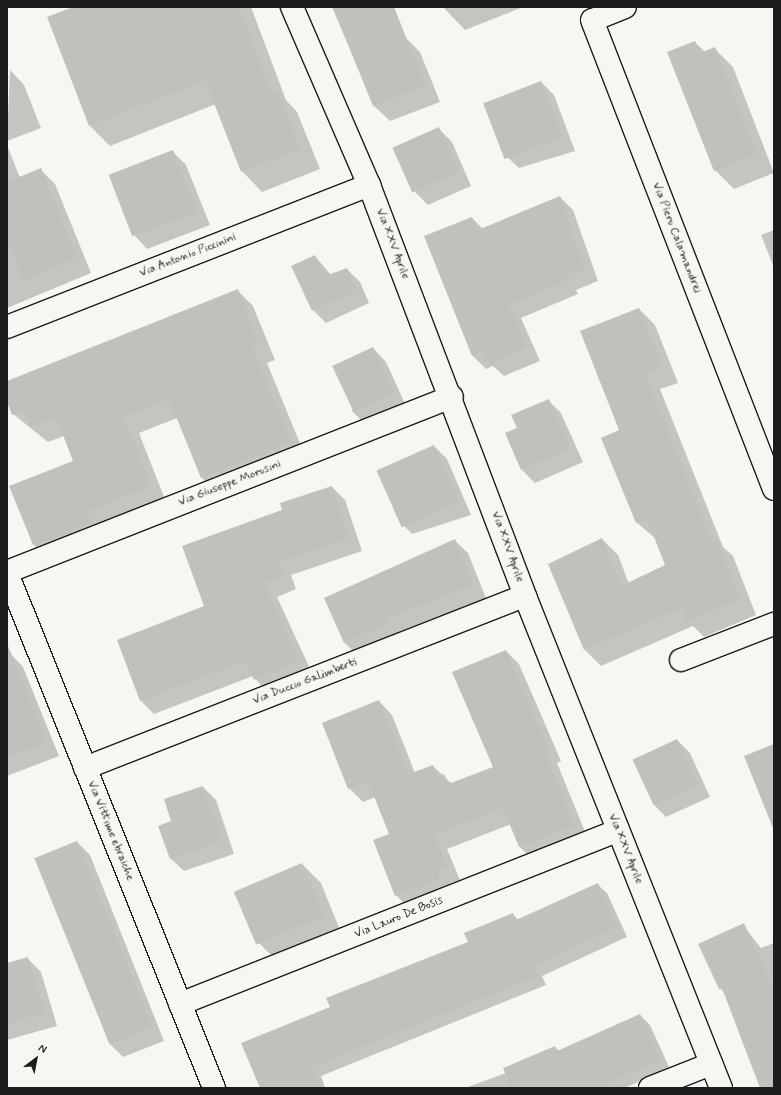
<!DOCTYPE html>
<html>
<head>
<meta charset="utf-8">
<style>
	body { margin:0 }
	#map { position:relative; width:781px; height:1095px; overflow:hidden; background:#f6f6f2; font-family:Mynerve,sans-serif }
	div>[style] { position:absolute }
	.shadow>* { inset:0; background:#0003 }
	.building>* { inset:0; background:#c0c0bd; transform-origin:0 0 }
	.roads { filter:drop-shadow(1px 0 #1c1c1c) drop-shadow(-1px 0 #1c1c1c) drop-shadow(0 1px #1c1c1c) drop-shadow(0 -1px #1c1c1c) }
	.minor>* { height:22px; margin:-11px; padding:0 11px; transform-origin:11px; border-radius:11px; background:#f6f6f2 }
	span { translate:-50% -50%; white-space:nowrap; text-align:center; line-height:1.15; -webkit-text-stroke:3px #f6f6f2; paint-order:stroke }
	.street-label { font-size:12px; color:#1c1c1c }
	.frame { position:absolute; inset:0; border:8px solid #1c1c1c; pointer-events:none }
	.north { position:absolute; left:16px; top:1039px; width:40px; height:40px; -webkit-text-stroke:3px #f6f6f2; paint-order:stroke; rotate:32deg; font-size:11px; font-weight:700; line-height:16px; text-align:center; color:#1c1c1c }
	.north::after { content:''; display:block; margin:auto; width:14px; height:18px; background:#1c1c1c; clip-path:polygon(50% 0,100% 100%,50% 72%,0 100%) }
</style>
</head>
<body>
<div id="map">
	<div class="shadow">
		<div style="clip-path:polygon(76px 7px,251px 7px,286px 100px,297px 112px,320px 169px,262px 192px,242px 171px,216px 104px,110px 146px,89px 125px)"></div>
		<div style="clip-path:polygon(332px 7px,394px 7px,406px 38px,420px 52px,440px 102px,390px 121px,374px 106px)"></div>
		<div style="clip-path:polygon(443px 7px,523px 7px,465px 30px)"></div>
		<div style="clip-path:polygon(695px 42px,705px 52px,714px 48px,733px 67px,774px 173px,734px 189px,715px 170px)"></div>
		<div style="clip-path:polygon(10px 70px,24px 85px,41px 128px,7px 141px)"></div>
		<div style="clip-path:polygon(541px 82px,554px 95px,575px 151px,519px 168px,505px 155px)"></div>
		<div style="clip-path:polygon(438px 128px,452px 142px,471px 186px,428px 205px,415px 192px)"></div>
		<div style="clip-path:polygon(7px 145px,20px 178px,41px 170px,55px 184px,91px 273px,7px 308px)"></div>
		<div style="clip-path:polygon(173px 152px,186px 165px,210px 225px,147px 249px,134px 235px)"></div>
		<div style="clip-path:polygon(560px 197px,573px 210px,598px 281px,576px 290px,578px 294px,521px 318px,540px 361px,504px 376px,493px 366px,486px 369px,473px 356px,472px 218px,483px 229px)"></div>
		<div style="clip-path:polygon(774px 230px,774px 268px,761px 235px)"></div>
		<div style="clip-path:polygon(315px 256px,331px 275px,347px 269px,360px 282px,369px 303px,326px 323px,313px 310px)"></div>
		<div style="clip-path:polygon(237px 290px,253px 306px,275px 360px,267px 363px,306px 458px,218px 493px,202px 478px,177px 418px,139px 433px,166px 502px,49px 560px,33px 544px,74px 462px,64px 436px,48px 442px,13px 414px,7px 399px,7px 382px)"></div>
		<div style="clip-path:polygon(639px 309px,655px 325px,678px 383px,660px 389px,723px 547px,733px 556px,756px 615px,704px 637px,693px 626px,601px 666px,585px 650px,549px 565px,602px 539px,618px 555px,629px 584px,666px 565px,655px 538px,637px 523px,621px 431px)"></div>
		<div style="clip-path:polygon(373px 348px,386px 362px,406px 406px,365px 424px,352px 411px)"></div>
		<div style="clip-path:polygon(548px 400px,561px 413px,583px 462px,535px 483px,522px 470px,506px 434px,519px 428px)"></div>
		<div style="clip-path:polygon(434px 446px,447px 459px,471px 515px,412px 534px,399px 521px)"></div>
		<div style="clip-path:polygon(332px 487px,345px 500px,362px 551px,291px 575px,296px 589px,277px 597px,312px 673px,268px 693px,253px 676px,154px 714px,141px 701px,118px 640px,206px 607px,284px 510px)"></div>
		<div style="clip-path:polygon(454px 540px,468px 553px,486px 598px,400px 631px,402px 636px,358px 656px,345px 643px,325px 599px)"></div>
		<div style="clip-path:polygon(506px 651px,519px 664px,561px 761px,557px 763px,588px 839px,534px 861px,520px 847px,511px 824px,447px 849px,460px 880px,450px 883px,453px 891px,410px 909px,396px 895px,390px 835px,376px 797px,363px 802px,349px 788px,379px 701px,392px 715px,415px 773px,433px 766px,452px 784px,494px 767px)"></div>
		<div style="clip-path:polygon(10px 653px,23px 667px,59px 756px,7px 776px,7px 655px)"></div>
		<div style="clip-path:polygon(677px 740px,690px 753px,710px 797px,666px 817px,653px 804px,633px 760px)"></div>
		<div style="clip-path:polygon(203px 787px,216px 800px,234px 854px,184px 871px,170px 858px,173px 821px)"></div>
		<div style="clip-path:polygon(77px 842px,90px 855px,164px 1041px,123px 1057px,110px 1044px)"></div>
		<div style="clip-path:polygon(302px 864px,321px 883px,342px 935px,277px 961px,258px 942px,234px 892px)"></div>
		<div style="clip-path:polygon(597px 884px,607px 893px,627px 937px,542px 976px,546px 985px,321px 1076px,325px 1088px,261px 1088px,331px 1008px,469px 943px,513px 914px,518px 920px)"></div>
		<div style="clip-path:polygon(743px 925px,761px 948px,774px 943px,774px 1088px,763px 1088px,725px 994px,720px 988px)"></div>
		<div style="clip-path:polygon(28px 959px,41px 972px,57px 1026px,7px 1040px,7px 964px)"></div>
		<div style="clip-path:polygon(640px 1015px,650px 1025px,670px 1069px,624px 1088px,465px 1088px,506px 1073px,555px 1047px,559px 1051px)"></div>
	</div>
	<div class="building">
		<div style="clip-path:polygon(73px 7px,239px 7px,271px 92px,277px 90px,300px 149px,241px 172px,205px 80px,89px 126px,47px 17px)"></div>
		<div style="clip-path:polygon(333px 7px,394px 7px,425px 86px,373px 106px)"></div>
		<div style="clip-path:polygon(695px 41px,700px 53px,715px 47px,757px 154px,714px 171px,667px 52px)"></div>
		<div style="left:541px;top:81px;width:60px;height:62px;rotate:69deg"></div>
		<div style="left:439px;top:127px;width:49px;height:51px;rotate:66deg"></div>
		<div style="left:173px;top:150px;width:66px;height:69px;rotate:69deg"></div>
		<div style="clip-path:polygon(41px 168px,77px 258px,24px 280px,7px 239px,7px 182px)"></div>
		<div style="clip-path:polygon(560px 196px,585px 268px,564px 277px,566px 281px,509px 305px,527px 347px,490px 364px,484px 351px,472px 356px,424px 236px,472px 217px,478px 230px)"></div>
		<div style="clip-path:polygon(315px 255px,325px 276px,347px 268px,357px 290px,312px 311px,291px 266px)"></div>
		<div style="clip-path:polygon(238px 289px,259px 344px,252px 347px,291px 442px,201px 478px,169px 399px,124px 417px,151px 486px,87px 511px,92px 522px,33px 545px,9px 486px,73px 461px,56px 417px,31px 427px,25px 410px,12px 415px,7px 402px,7px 381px)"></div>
		<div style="clip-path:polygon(639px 308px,662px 367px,645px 373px,712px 541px,717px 539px,740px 599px,687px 622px,682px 608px,584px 650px,548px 564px,602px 538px,621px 586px,665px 565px,647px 519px,636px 523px,601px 438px,619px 430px,580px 331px)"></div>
		<div style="left:373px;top:347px;width:50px;height:45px;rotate:65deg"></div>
		<div style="clip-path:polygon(549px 399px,571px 449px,521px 470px,505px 433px,517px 428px,511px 415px)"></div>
		<div style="left:434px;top:445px;width:62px;height:63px;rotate:66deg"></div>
		<div style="clip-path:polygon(332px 486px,349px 538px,279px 562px,284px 576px,264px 583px,299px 660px,254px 680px,245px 661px,140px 701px,117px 640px,204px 606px,182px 546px,282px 510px,280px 503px)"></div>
		<div style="clip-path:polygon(455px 539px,473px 585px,387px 618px,390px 622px,344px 643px,324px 598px)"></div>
		<div style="clip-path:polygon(8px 646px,47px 742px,7px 758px,7px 647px)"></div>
		<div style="clip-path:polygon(506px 650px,548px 748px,544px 749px,575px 825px,519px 847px,503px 808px,434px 835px,447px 866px,437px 870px,440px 878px,395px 896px,373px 840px,389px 834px,368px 781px,348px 789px,322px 723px,379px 700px,409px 774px,433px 765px,438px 777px,444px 774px,448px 784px,493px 767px,452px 672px)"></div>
		<div style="left:677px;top:739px;width:50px;height:49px;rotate:65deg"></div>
		<div style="clip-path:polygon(774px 744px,774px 828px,773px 828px,744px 756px)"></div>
		<div style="clip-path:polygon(203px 786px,222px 841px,170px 859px,158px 826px,171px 821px,164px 799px)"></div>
		<div style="left:77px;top:841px;width:201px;height:46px;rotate:68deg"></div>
		<div style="left:302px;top:863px;width:57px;height:74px;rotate:67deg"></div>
		<div style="clip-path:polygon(598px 883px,618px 927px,534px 966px,537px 976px,312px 1067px,321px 1088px,260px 1088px,241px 1043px,330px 1007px,326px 998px,468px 942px,464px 933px,513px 913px,516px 920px)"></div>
		<div style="clip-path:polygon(744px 923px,774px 991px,774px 1088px,760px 1088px,722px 988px,719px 989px,698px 944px)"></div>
		<div style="clip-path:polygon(28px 957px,44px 1013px,7px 1024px,7px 963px)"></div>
		<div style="clip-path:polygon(640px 1014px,661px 1059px,596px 1088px,511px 1088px,503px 1068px,555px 1046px,557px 1051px)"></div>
	</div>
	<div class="roads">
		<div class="minor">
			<div style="left:292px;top:7px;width:194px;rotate:66.6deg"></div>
			<div style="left:369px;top:185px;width:440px;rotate:69.2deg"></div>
			<div style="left:525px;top:596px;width:530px;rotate:68.28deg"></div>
			<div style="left:625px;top:7px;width:35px;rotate:158deg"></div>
			<div style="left:592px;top:20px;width:503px;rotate:68.79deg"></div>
			<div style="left:7px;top:327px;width:389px;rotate:-21.4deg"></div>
			<div style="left:7px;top:572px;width:478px;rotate:-21.5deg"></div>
			<div style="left:7px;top:573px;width:555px;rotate:68.1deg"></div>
			<div style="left:681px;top:660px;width:100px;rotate:-21.2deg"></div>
			<div style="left:85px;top:768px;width:472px;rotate:-21.4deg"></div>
			<div style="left:180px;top:1004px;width:471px;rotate:-21.6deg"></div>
			<div style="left:650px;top:1088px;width:66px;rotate:-21.5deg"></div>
		</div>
	</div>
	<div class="street-label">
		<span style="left:676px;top:238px;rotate:69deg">Via Piero Calamandrei</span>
		<span style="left:392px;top:244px;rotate:69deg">Via XXV Aprile</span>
		<span style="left:188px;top:256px;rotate:-21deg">Via Antonio Piccinini</span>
		<span style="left:230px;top:484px;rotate:-21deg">Via Giuseppe Morosini</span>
		<span style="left:507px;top:547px;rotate:70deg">Via XXV Aprile</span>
		<span style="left:305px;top:682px;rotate:-21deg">Via Duccio Galimberti</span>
		<span style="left:110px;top:831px;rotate:68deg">Via Vittime ebraiche</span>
		<span style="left:625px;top:849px;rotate:68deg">Via XXV Aprile</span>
		<span style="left:399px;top:918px;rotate:-22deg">Via Lauro De Bosis</span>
	</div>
	<div class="frame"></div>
	<div class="north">N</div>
</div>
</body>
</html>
